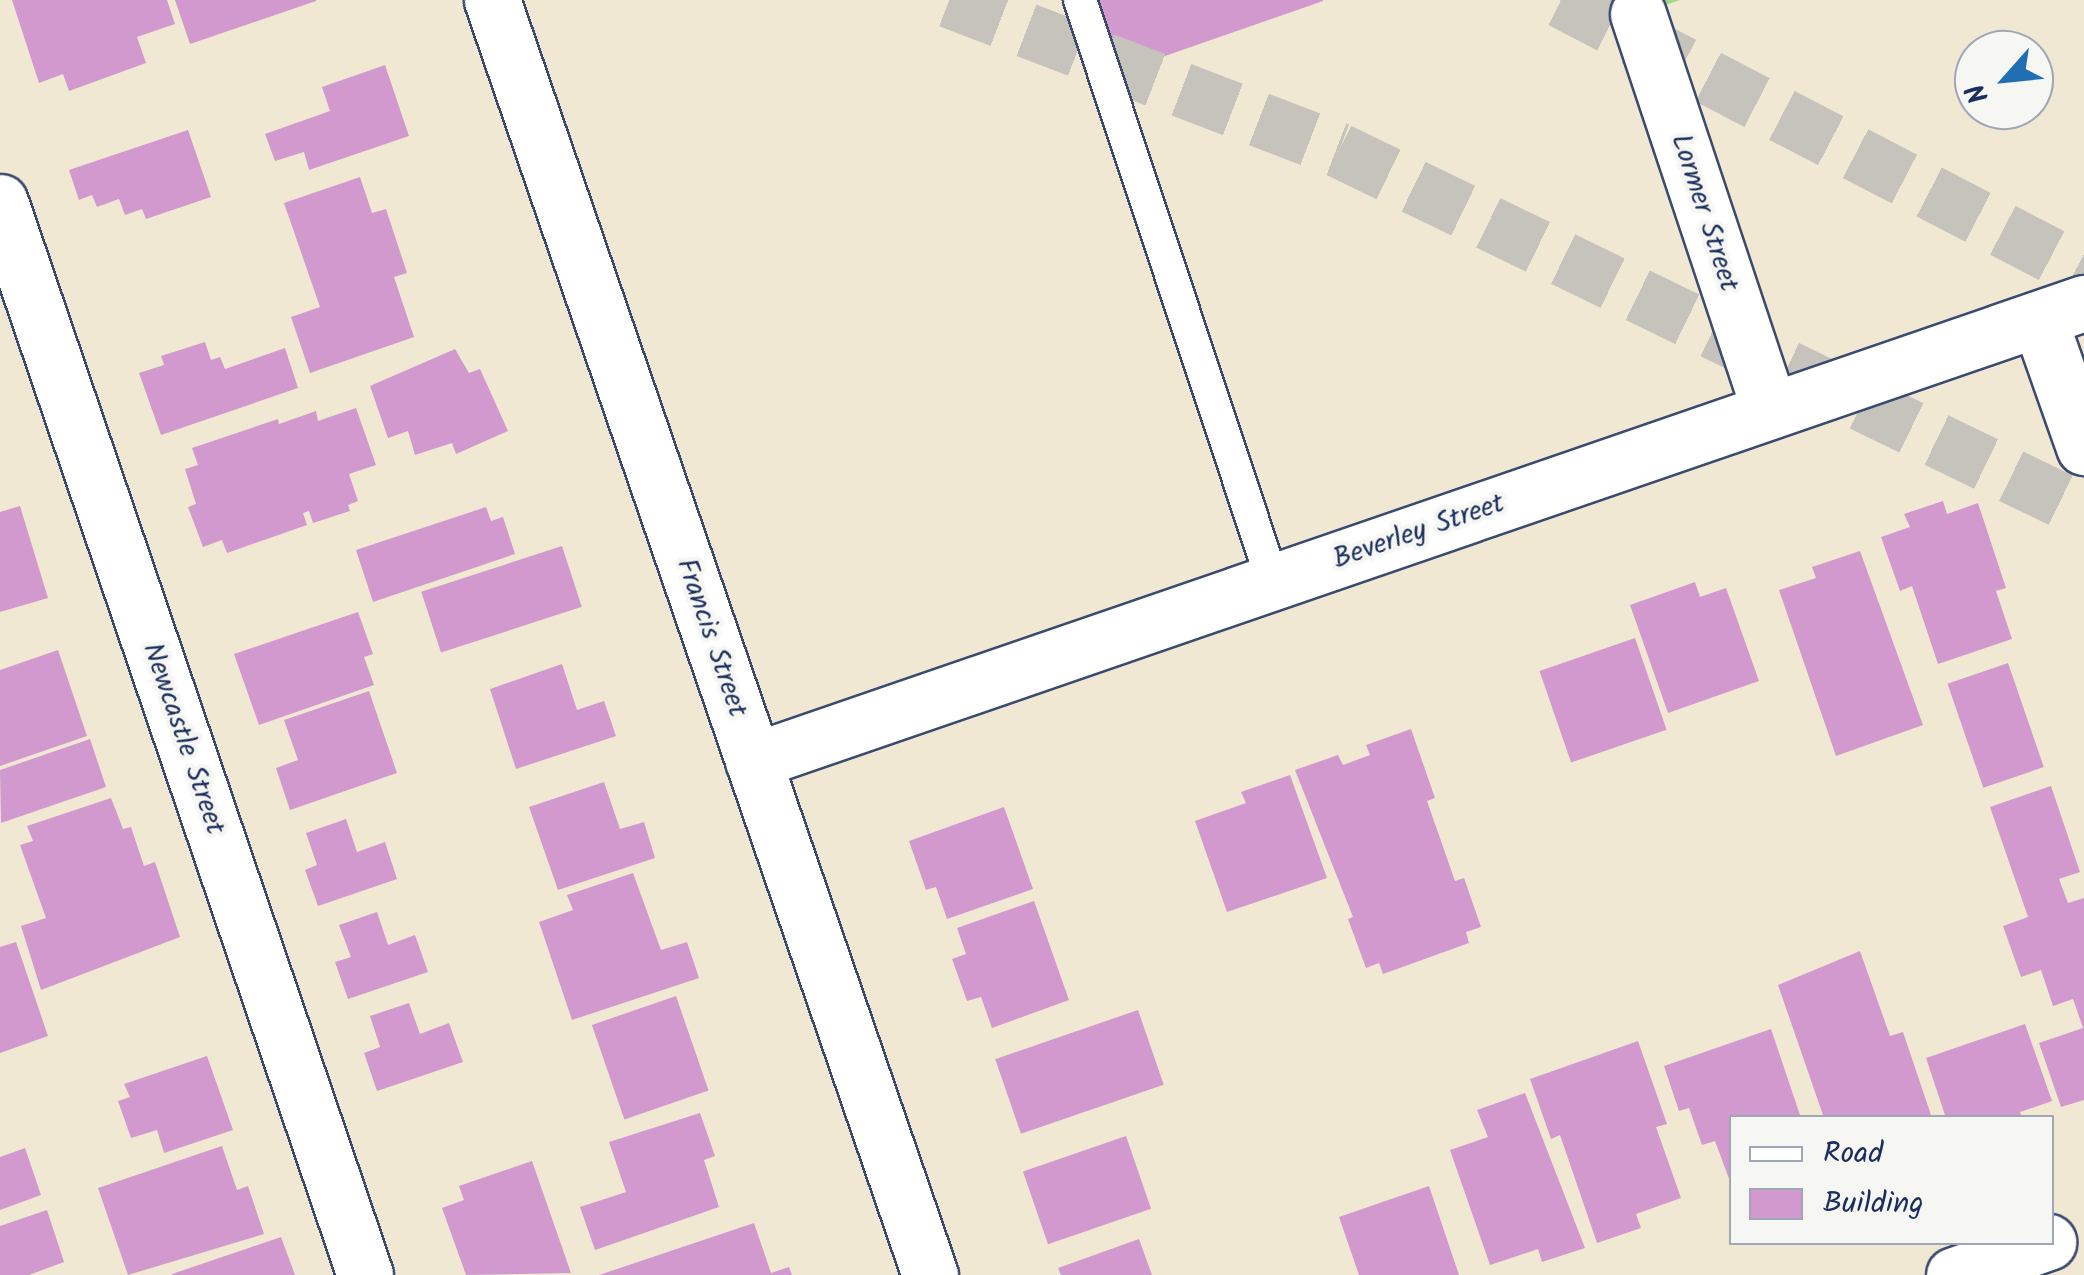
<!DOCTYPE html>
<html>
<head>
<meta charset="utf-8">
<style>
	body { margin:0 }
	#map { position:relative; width:2084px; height:1275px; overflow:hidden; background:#f1e8d3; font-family:Kalam,sans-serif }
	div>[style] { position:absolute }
	.green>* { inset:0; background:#a3d889 }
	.building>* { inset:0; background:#d299ce; transform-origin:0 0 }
	.highway-tunnel>* { height:55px; margin-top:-27.5px; transform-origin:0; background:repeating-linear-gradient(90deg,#c6c3bc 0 55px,transparent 0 83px) }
	.roads { filter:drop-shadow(2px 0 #3b4b70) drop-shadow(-2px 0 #3b4b70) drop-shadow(0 2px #3b4b70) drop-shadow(0 -2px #3b4b70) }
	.lane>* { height:32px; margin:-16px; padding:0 16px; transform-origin:16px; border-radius:16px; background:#fff }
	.street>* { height:55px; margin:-27.5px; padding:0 27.5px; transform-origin:27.5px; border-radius:27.5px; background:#fff }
	.secondary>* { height:55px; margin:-27.5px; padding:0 27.5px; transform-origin:27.5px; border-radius:27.5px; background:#fff }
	span { translate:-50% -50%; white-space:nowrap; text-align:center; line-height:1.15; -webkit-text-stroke:9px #f6f6f2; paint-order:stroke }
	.street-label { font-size:28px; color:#1b2f5e }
	.legend { position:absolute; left:1729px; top:1115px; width:325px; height:130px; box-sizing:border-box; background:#f6f6f2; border:2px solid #9ea6b7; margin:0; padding:12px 18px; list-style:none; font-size:30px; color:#1b2f5e }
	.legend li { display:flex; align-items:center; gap:20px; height:50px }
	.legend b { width:50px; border:2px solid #9ea6b7 }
	.north { position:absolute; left:1954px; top:30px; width:100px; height:100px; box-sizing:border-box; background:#f6f6f2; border:2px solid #9ea6b7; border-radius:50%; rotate:243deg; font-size:28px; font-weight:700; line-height:40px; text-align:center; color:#1b2f5e }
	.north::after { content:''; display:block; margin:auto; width:35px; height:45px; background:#1f6fb2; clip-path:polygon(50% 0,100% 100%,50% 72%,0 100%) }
</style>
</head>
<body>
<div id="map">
	<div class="green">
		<div style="clip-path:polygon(1560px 0,1680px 0,1573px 36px)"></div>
	</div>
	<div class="building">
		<div style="clip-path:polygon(12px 0,167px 0,175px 24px,137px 37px,146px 63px,69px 91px,63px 74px,39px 83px)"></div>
		<div style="clip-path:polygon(175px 0,316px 0,316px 1px,190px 44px)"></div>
		<div style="clip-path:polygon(1097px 0,1323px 0,1323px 1px,1122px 71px)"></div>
		<div style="clip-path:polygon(385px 65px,409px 136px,309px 170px,304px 152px,275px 161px,265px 134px,330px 111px,322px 87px)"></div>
		<div style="clip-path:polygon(188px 130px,211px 197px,146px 219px,142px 209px,125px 215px,119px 199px,97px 207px,92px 195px,79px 200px,69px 170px)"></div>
		<div style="clip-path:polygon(360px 177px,372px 213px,386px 209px,407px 273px,394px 277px,414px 337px,310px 373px,291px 317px,320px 307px,284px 203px)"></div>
		<div style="clip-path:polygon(205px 342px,211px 360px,220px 357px,225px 369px,285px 348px,298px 388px,161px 435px,139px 373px,164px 365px,161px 356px)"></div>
		<div style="clip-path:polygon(455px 349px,469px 373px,480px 369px,508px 431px,456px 454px,452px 443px,415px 455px,408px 431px,388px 438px,370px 386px)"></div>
		<div style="clip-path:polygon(356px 408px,376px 465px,349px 474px,358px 501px,348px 505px,350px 511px,313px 523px,309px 511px,303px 513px,307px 525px,227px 553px,222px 540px,203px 547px,188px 507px,196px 504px,185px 469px,198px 465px,192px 448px,278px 419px,279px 424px,316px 411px,318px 421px)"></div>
		<div style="clip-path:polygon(1943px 501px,1947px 514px,1978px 503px,2006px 588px,1996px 591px,2012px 639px,1938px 664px,1912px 586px,1900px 591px,1881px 537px,1910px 527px,1904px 514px)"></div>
		<div style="clip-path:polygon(20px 506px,48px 598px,0 612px,0 512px)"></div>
		<div style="clip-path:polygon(486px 507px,491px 521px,503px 517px,515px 554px,373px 602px,356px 550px)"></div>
		<div style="left:562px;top:546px;width:64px;height:148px;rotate:72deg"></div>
		<div style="clip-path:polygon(1860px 551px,1923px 725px,1836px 756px,1779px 590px,1816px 578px,1812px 567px)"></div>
		<div style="clip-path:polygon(1695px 582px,1700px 597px,1726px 588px,1759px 681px,1668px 713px,1630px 605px)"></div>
		<div style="clip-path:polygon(358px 612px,373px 654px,364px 657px,374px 685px,259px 725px,234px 654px)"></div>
		<div style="left:1635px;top:638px;width:97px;height:101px;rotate:71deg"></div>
		<div style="clip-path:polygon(58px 650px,87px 736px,0 766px,0 670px)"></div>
		<div style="left:2008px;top:663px;width:110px;height:64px;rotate:71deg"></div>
		<div style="clip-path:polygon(562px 664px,577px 710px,604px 701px,616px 736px,516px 769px,490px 689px)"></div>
		<div style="clip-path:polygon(369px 691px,397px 773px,290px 810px,276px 768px,298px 760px,284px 720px)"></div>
		<div style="clip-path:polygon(1411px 729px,1435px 798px,1427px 801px,1455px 881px,1464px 878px,1481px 927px,1466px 932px,1469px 943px,1383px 974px,1379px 963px,1366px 968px,1348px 919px,1353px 917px,1295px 770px,1338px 755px,1343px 765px,1370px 755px,1366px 745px)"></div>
		<div style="clip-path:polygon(90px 739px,106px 787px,1px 823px,0 770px)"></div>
		<div style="clip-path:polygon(1290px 775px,1327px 878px,1227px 912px,1195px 821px,1246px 803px,1241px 792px)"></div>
		<div style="clip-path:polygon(604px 782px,620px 829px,644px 822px,655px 858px,558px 890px,529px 807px)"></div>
		<div style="clip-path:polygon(2051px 786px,2080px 872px,2059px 879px,2068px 903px,2084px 898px,2084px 1100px,2061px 1107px,2039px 1043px,2083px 1028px,2073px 999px,2053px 1006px,2041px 970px,2021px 977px,2003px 926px,2028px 917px,1990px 807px)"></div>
		<div style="clip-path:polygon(111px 798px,123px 829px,131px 827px,144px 866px,155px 862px,180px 937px,41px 990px,21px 926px,46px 918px,20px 845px,33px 841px,27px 826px)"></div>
		<div style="clip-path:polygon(1004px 807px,1033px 889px,947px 919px,936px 887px,926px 890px,909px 841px)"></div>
		<div style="clip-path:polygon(346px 819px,357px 852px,385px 842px,397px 879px,318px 906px,305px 870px,317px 865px,306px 833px)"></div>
		<div style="clip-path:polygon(633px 873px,661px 950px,687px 942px,699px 978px,572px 1020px,539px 922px,573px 910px,567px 895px)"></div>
		<div style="clip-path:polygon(1034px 901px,1069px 1000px,992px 1028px,981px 997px,967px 1001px,952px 959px,966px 954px,957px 928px)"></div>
		<div style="clip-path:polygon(377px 912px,388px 945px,415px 935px,428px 972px,348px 999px,335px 962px,351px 957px,339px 925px)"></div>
		<div style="clip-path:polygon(16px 942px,48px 1036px,0 1053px,0 947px)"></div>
		<div style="clip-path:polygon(1860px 951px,1890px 1036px,1903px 1032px,1932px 1118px,1824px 1118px,1778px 985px)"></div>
		<div style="left:676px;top:996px;width:100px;height:89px;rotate:71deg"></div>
		<div style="clip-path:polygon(409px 1003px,420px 1034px,449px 1023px,463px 1062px,377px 1091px,364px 1053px,380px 1047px,370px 1016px)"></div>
		<div style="left:1138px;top:1010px;width:79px;height:151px;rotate:71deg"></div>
		<div style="clip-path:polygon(2025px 1024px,2052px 1101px,2020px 1112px,2022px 1118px,1946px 1118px,1926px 1058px)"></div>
		<div style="clip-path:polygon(1771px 1029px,1801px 1118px,1732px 1118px,1731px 1184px,1715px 1141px,1702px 1145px,1689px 1108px,1679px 1111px,1664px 1066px)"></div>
		<div style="clip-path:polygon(1638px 1041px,1667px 1124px,1656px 1127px,1681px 1198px,1636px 1214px,1641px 1228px,1597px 1243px,1560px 1135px,1551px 1139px,1530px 1079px)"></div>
		<div style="clip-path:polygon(207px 1056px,233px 1130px,164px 1153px,157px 1130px,131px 1138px,118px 1101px,130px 1097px,124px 1084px)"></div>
		<div style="clip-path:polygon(1525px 1093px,1585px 1248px,1542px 1262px,1538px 1249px,1490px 1265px,1450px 1150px,1488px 1137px,1477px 1110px)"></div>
		<div style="clip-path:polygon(700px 1113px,715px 1156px,704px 1160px,719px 1207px,595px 1250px,580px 1207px,626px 1192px,609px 1142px)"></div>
		<div style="left:1126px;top:1136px;width:77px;height:109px;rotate:71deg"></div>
		<div style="clip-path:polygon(222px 1146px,237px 1190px,248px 1186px,264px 1234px,128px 1275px,98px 1188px)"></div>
		<div style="clip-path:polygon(25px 1148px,41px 1195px,0 1210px,0 1157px)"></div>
		<div style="clip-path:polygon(532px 1161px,571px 1273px,466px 1275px,442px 1208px,464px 1200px,459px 1186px)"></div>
		<div style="clip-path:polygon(1429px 1186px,1459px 1275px,1359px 1275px,1339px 1217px)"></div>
		<div style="clip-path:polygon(47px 1210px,64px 1262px,29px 1275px,0 1275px,0 1226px)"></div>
		<div style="clip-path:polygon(754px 1223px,771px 1273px,789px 1267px,792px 1275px,599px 1275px)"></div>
		<div style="clip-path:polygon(281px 1237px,295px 1275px,172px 1275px,172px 1274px)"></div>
		<div style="clip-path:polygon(1139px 1239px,1152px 1275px,1061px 1275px,1058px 1268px)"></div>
	</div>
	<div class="highway-tunnel">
		<div style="left:949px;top:0;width:418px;rotate:21deg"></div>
		<div style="left:1339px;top:150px;width:828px;rotate:25.85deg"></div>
		<div style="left:1561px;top:0;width:590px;rotate:27.48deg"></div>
	</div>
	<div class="roads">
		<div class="lane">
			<div style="left:1080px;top:0;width:613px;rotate:71.65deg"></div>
		</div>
		<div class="street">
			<div style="left:1638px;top:14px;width:418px;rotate:71.6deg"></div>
			<div style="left:0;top:202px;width:1133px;rotate:71.21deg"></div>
			<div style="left:2039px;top:319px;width:136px;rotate:70.6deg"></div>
			<div style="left:753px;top:761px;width:1408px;rotate:-18.99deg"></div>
			<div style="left:1954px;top:1275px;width:100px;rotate:-19.3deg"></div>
		</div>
		<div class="secondary">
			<div style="left:492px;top:0;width:1348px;rotate:71.04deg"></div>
		</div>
	</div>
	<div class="street-label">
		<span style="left:1704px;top:213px;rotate:72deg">Lormer Street</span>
		<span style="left:1419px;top:532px;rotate:-19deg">Beverley Street</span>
		<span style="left:711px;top:638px;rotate:71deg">Francis Street</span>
		<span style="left:183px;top:739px;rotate:71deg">Newcastle Street</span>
	</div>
	<ul class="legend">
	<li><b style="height:12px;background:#fff"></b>Road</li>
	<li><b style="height:28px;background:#d299ce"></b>Building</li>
	</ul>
	<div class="north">N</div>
</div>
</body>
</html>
